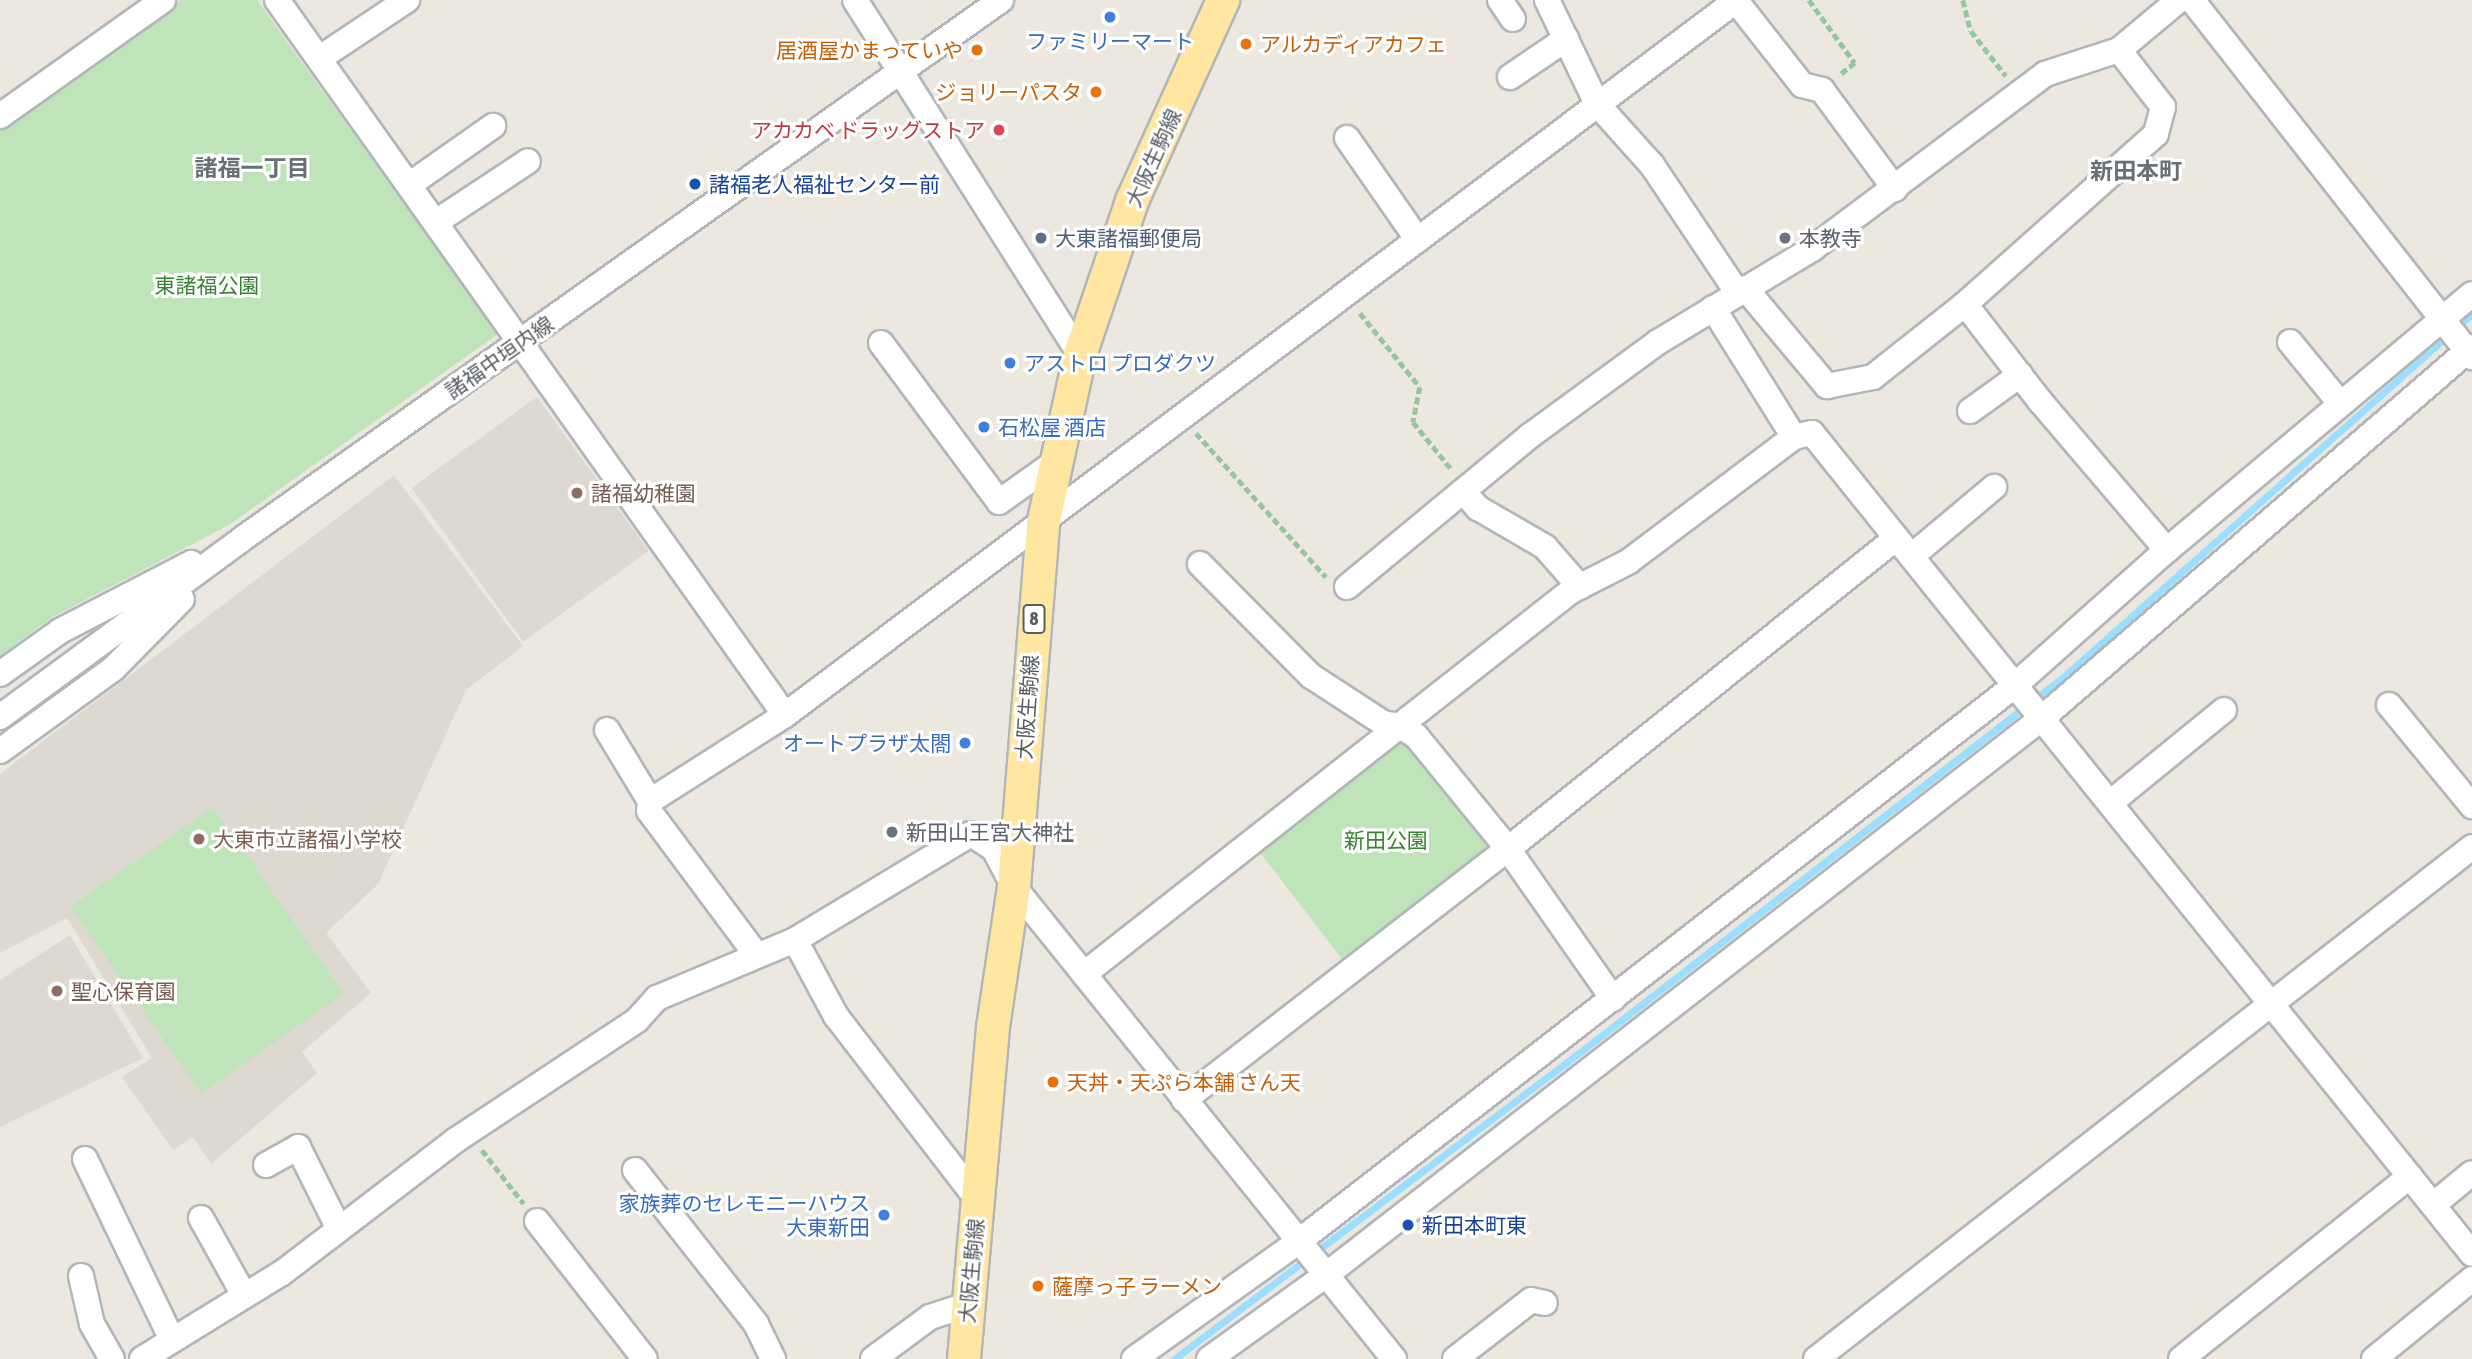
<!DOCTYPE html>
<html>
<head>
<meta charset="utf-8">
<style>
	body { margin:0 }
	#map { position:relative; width:2472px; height:1359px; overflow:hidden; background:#ece8df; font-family:"Asap Condensed","Noto Sans JP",sans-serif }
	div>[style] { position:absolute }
	.education>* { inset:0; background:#ded9d0; transform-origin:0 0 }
	.green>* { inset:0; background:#bfe4ba; transform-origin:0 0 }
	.stream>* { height:7px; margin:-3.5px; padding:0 3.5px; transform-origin:3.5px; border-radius:3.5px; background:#9cdeff }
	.path>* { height:4.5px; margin-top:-2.25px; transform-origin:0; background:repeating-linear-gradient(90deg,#95c79e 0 7px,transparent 0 10.5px) }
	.roads { filter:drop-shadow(2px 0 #b2b6ba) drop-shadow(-2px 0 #b2b6ba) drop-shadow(0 2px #b2b6ba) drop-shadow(0 -2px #b2b6ba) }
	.minor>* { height:24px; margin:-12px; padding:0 12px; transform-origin:12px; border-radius:12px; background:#fff }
	.major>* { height:32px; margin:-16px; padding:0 16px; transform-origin:16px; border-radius:16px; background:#ffe6a1 }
	.dots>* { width:19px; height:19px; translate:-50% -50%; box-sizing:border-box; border:4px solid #fff; border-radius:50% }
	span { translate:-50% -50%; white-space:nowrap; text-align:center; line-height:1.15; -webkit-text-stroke:6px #fff; paint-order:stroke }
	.shield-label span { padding:2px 5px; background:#fff; border:2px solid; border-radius:5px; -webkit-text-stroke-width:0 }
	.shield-label { font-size:19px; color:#585d61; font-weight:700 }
	.shop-label { font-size:21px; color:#366cbe }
	.left { translate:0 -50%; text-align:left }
	.right { translate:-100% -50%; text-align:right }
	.food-label { font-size:21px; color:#c56008 }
	.health-label { font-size:21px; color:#be3a42 }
	.street-label { font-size:21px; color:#585d61 }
	.transit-label { font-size:21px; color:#164399 }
	.service-label { font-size:21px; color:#4e5e75 }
	.worship-label { font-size:21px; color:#5b616d }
	.park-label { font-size:21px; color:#388433 }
	.education-label { font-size:21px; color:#785e54 }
	.neighbourhood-label { font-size:23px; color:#696f73; font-weight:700 }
</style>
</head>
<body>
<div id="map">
	<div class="education">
		<div style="left:537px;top:397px;width:190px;height:155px;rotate:54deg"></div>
		<div style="clip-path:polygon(394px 475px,523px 646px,466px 690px,378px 884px,326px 933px,371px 993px,302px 1052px,317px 1073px,211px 1164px,193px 1137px,173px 1150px,122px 1077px,152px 1058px,67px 918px,0 953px,0 774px)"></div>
		<div style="clip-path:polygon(70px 935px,143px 1058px,0 1127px,0 980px)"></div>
	</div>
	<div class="green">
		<div style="clip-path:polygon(181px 0,257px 0,498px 334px,229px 525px,51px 618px,0 656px,0 127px)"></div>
		<div style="clip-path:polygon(1409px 739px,1490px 839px,1485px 856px,1345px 963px,1258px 850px,1391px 740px)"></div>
		<div style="left:213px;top:807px;width:228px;height:174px;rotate:55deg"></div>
	</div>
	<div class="stream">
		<div style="left:1174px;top:1359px;width:503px;rotate:-37.08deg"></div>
		<div style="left:1575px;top:1056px;width:618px;rotate:-37.83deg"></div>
		<div style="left:2063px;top:677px;width:547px;rotate:-41.59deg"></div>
	</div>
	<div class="path">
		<div style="left:1809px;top:0;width:78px;rotate:53.9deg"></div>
		<div style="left:1855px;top:63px;width:21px;rotate:141deg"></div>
		<div style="left:1963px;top:0;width:32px;rotate:76deg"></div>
		<div style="left:1971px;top:31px;width:57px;rotate:52.1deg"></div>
		<div style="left:1360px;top:313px;width:95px;rotate:51deg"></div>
		<div style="left:1420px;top:387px;width:36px;rotate:101deg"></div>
		<div style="left:1413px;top:422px;width:63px;rotate:50.8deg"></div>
		<div style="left:1196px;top:433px;width:194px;rotate:47.9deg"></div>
		<div style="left:482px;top:1150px;width:68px;rotate:52.1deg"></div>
	</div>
	<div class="roads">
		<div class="minor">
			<div style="left:277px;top:0;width:877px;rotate:54.61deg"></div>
			<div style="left:855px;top:0;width:420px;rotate:57.6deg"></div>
			<div style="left:1500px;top:0;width:23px;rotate:56deg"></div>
			<div style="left:1547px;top:0;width:115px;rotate:64.3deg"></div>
			<div style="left:1597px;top:104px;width:82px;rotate:48deg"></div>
			<div style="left:1652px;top:165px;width:153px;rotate:56.2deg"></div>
			<div style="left:2192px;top:0;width:454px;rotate:51.9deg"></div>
			<div style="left:1736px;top:1px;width:107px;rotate:51.8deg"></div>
			<div style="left:1802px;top:85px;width:21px;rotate:14deg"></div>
			<div style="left:1822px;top:90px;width:123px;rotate:53.6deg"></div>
			<div style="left:2119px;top:50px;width:72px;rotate:52.3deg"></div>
			<div style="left:2163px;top:107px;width:28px;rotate:105deg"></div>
			<div style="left:2156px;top:134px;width:256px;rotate:138.3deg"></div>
			<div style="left:1965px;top:304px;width:123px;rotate:52.3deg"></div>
			<div style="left:2040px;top:401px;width:196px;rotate:49.6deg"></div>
			<div style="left:320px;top:58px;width:105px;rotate:-33.7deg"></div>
			<div style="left:1510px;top:77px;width:68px;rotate:-34.2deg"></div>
			<div style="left:0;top:116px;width:200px;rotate:-35.4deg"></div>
			<div style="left:1347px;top:138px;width:124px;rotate:55.2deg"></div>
			<div style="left:409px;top:185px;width:103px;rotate:-35.1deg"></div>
			<div style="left:436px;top:222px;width:110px;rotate:-33.5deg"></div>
			<div style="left:1745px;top:288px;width:128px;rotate:50.1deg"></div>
			<div style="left:1827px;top:386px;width:47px;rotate:-11.1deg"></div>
			<div style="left:1873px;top:377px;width:117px;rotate:-38.4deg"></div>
			<div style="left:1713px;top:308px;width:152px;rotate:57.9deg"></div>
			<div style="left:2290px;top:342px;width:79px;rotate:50.7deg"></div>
			<div style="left:881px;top:343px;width:198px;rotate:53.4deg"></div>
			<div style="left:999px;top:502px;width:72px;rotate:-35.4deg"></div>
			<div style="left:1970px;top:411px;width:62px;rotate:-35.8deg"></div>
			<div style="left:1463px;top:491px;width:23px;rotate:49deg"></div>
			<div style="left:1478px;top:508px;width:78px;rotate:30.2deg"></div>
			<div style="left:1545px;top:547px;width:53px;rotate:48.8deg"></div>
			<div style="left:1913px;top:555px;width:106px;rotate:-40deg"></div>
			<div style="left:1200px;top:564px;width:158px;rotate:45.3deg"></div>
			<div style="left:1311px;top:676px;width:86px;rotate:33.1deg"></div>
			<div style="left:1383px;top:723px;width:17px;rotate:10deg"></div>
			<div style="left:1400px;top:726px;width:19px;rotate:32deg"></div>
			<div style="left:1416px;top:736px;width:146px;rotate:50.8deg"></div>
			<div style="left:1508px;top:849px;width:183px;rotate:55deg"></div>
			<div style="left:1347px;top:587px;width:239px;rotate:-39.6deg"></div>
			<div style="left:1531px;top:435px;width:157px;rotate:-36.2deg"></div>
			<div style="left:1658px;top:342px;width:180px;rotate:-31.1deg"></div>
			<div style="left:1812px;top:249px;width:291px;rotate:-36.9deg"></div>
			<div style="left:2045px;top:74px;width:78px;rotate:-18deg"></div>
			<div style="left:2119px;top:50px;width:78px;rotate:-39.8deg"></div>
			<div style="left:0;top:674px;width:74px;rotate:-35.6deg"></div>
			<div style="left:60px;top:631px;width:148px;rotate:-27.4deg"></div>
			<div style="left:2389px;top:705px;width:131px;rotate:50.6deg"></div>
			<div style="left:0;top:717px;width:300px;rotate:-36.3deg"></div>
			<div style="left:242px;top:539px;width:931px;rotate:-35.38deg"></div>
			<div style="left:607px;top:730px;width:83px;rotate:58.8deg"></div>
			<div style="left:0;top:751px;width:140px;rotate:-36deg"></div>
			<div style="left:113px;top:669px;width:98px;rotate:-45.4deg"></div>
			<div style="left:2110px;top:803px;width:147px;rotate:-39.2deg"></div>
			<div style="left:795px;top:940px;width:86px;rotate:61.7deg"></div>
			<div style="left:836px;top:1016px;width:231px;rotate:52.4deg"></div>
			<div style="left:755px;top:953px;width:177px;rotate:-126.7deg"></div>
			<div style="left:649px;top:811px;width:10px;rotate:-84deg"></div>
			<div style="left:650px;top:801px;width:160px;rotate:-32.5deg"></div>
			<div style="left:785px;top:715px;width:1191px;rotate:-36.91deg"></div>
			<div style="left:1084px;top:974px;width:620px;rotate:-38.18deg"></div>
			<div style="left:1571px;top:591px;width:64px;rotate:-27deg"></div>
			<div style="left:1628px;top:562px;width:208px;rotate:-37deg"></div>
			<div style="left:1794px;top:437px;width:18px;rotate:-13deg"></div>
			<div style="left:1812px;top:433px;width:1053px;rotate:51.2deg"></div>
			<div style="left:1184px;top:1100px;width:410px;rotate:-37.8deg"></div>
			<div style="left:1508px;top:849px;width:497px;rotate:-38.7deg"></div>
			<div style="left:85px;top:1159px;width:199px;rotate:64.3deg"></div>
			<div style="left:266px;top:1165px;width:37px;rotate:-29deg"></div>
			<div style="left:298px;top:1147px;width:92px;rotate:63.4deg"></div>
			<div style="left:635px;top:1170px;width:196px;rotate:51.8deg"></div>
			<div style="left:756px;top:1324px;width:39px;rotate:64deg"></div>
			<div style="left:2433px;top:1205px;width:50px;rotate:-39.4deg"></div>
			<div style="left:201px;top:1218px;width:88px;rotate:60.8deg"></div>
			<div style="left:537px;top:1221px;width:175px;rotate:52deg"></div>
			<div style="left:81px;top:1276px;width:49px;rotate:77.1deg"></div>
			<div style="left:92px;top:1324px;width:40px;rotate:60.3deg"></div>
			<div style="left:142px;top:1359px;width:164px;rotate:-31.6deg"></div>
			<div style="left:282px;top:1273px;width:219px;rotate:-37.4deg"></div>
			<div style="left:456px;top:1140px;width:217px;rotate:-33.5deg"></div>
			<div style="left:637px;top:1020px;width:30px;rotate:-48deg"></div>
			<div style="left:657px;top:998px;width:150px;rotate:-22.8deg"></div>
			<div style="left:795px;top:940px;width:205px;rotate:-31.1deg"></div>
			<div style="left:971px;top:834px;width:27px;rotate:33deg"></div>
			<div style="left:994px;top:849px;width:43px;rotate:62.2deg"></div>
			<div style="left:1014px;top:887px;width:606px;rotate:51.16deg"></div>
			<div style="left:873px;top:1359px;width:71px;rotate:-36.4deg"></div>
			<div style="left:930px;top:1317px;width:40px;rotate:-18deg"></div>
			<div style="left:1134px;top:1359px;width:201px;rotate:-35.5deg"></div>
			<div style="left:1298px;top:1242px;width:905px;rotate:-37.82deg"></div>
			<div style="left:2013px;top:687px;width:206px;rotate:-41.7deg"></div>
			<div style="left:2167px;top:550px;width:398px;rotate:-40deg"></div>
			<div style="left:1209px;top:1359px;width:144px;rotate:-35.7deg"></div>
			<div style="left:1326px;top:1275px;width:906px;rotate:-37.87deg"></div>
			<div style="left:2041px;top:719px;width:569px;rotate:-40.8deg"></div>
			<div style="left:1455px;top:1359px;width:96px;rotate:-37.8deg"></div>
			<div style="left:1531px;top:1300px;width:14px;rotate:12deg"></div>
			<div style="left:1816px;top:1359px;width:832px;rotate:-37.97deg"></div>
			<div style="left:2181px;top:1359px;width:293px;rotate:-38.6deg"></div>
			<div style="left:2374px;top:1359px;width:127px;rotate:-39.2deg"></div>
		</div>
		<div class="major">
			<div style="left:964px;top:1359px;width:333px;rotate:-85deg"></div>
			<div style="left:993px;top:1027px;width:142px;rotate:-81.5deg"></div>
			<div style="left:1014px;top:887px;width:363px;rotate:-85.4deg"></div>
			<div style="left:1043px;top:525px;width:174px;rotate:-77.7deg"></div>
			<div style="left:1080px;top:355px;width:163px;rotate:-71.3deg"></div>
			<div style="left:1132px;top:201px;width:221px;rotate:-65.6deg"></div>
		</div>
	</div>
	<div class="dots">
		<div style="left:1110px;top:17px;background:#3f7fe0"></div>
		<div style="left:1246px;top:44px;background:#e8710a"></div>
		<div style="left:977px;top:50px;background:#e8710a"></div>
		<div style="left:1096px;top:92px;background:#e8710a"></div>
		<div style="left:999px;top:130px;background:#e0444e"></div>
		<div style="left:695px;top:184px;background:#1a4fb4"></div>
		<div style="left:1041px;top:238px;background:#5c6f8a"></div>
		<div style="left:1785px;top:238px;background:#6b7280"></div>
		<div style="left:1010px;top:363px;background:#3f7fe0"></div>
		<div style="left:984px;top:427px;background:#3f7fe0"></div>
		<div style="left:577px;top:493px;background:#8d6e63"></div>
		<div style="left:965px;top:743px;background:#3f7fe0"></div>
		<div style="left:892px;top:832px;background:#6b7280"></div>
		<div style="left:199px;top:839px;background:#8d6e63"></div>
		<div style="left:57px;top:991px;background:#8d6e63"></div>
		<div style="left:1053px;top:1082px;background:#e8710a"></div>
		<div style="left:884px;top:1215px;background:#3f7fe0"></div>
		<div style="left:1408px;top:1225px;background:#1a4fb4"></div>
		<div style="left:1038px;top:1286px;background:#e8710a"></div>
	</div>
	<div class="shield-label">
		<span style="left:1034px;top:619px">8</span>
	</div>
	<div class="shop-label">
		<span style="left:1110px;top:41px">ファミリーマート</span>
		<span class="left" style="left:1024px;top:363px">アストロ プロダクツ</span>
		<span class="left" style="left:998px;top:427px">石松屋 酒店</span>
		<span class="right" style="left:951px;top:743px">オートプラザ太閤</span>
		<span class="right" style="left:870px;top:1215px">家族葬のセレモニーハウス<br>大東新田</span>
	</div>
	<div class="food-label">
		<span class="left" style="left:1260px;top:44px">アルカディアカフェ</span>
		<span class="right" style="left:963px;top:50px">居酒屋かまっていや</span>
		<span class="right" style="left:1082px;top:92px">ジョリーパスタ</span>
		<span class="left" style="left:1067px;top:1082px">天丼・天ぷら本舗 さん天</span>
		<span class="left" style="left:1052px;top:1286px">薩摩っ子 ラーメン</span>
	</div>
	<div class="health-label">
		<span class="right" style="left:985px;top:130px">アカカベ ドラッグストア</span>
	</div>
	<div class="street-label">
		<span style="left:1153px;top:158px;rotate:-66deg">大阪生駒線</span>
		<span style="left:499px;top:357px;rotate:-35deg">諸福中垣内線</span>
		<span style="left:1027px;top:707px;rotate:-86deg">大阪生駒線</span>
		<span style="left:971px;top:1271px;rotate:-85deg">大阪生駒線</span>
	</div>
	<div class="transit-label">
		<span class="left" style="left:709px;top:184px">諸福老人福祉センター前</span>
		<span class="left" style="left:1422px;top:1225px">新田本町東</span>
	</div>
	<div class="service-label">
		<span class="left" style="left:1055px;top:238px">大東諸福郵便局</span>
	</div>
	<div class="worship-label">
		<span class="left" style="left:1799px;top:238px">本教寺</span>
		<span class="left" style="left:906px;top:832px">新田山王宮大神社</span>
	</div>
	<div class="park-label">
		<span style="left:207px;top:285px">東諸福公園</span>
		<span style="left:1386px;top:840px">新田公園</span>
	</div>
	<div class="education-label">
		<span class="left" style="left:591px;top:493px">諸福幼稚園</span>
		<span class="left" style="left:213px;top:839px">大東市立諸福小学校</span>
		<span class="left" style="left:71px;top:991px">聖心保育園</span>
	</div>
	<div class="neighbourhood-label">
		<span style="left:252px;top:168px">諸福一丁目</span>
		<span style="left:2136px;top:171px">新田本町</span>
	</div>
</div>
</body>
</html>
